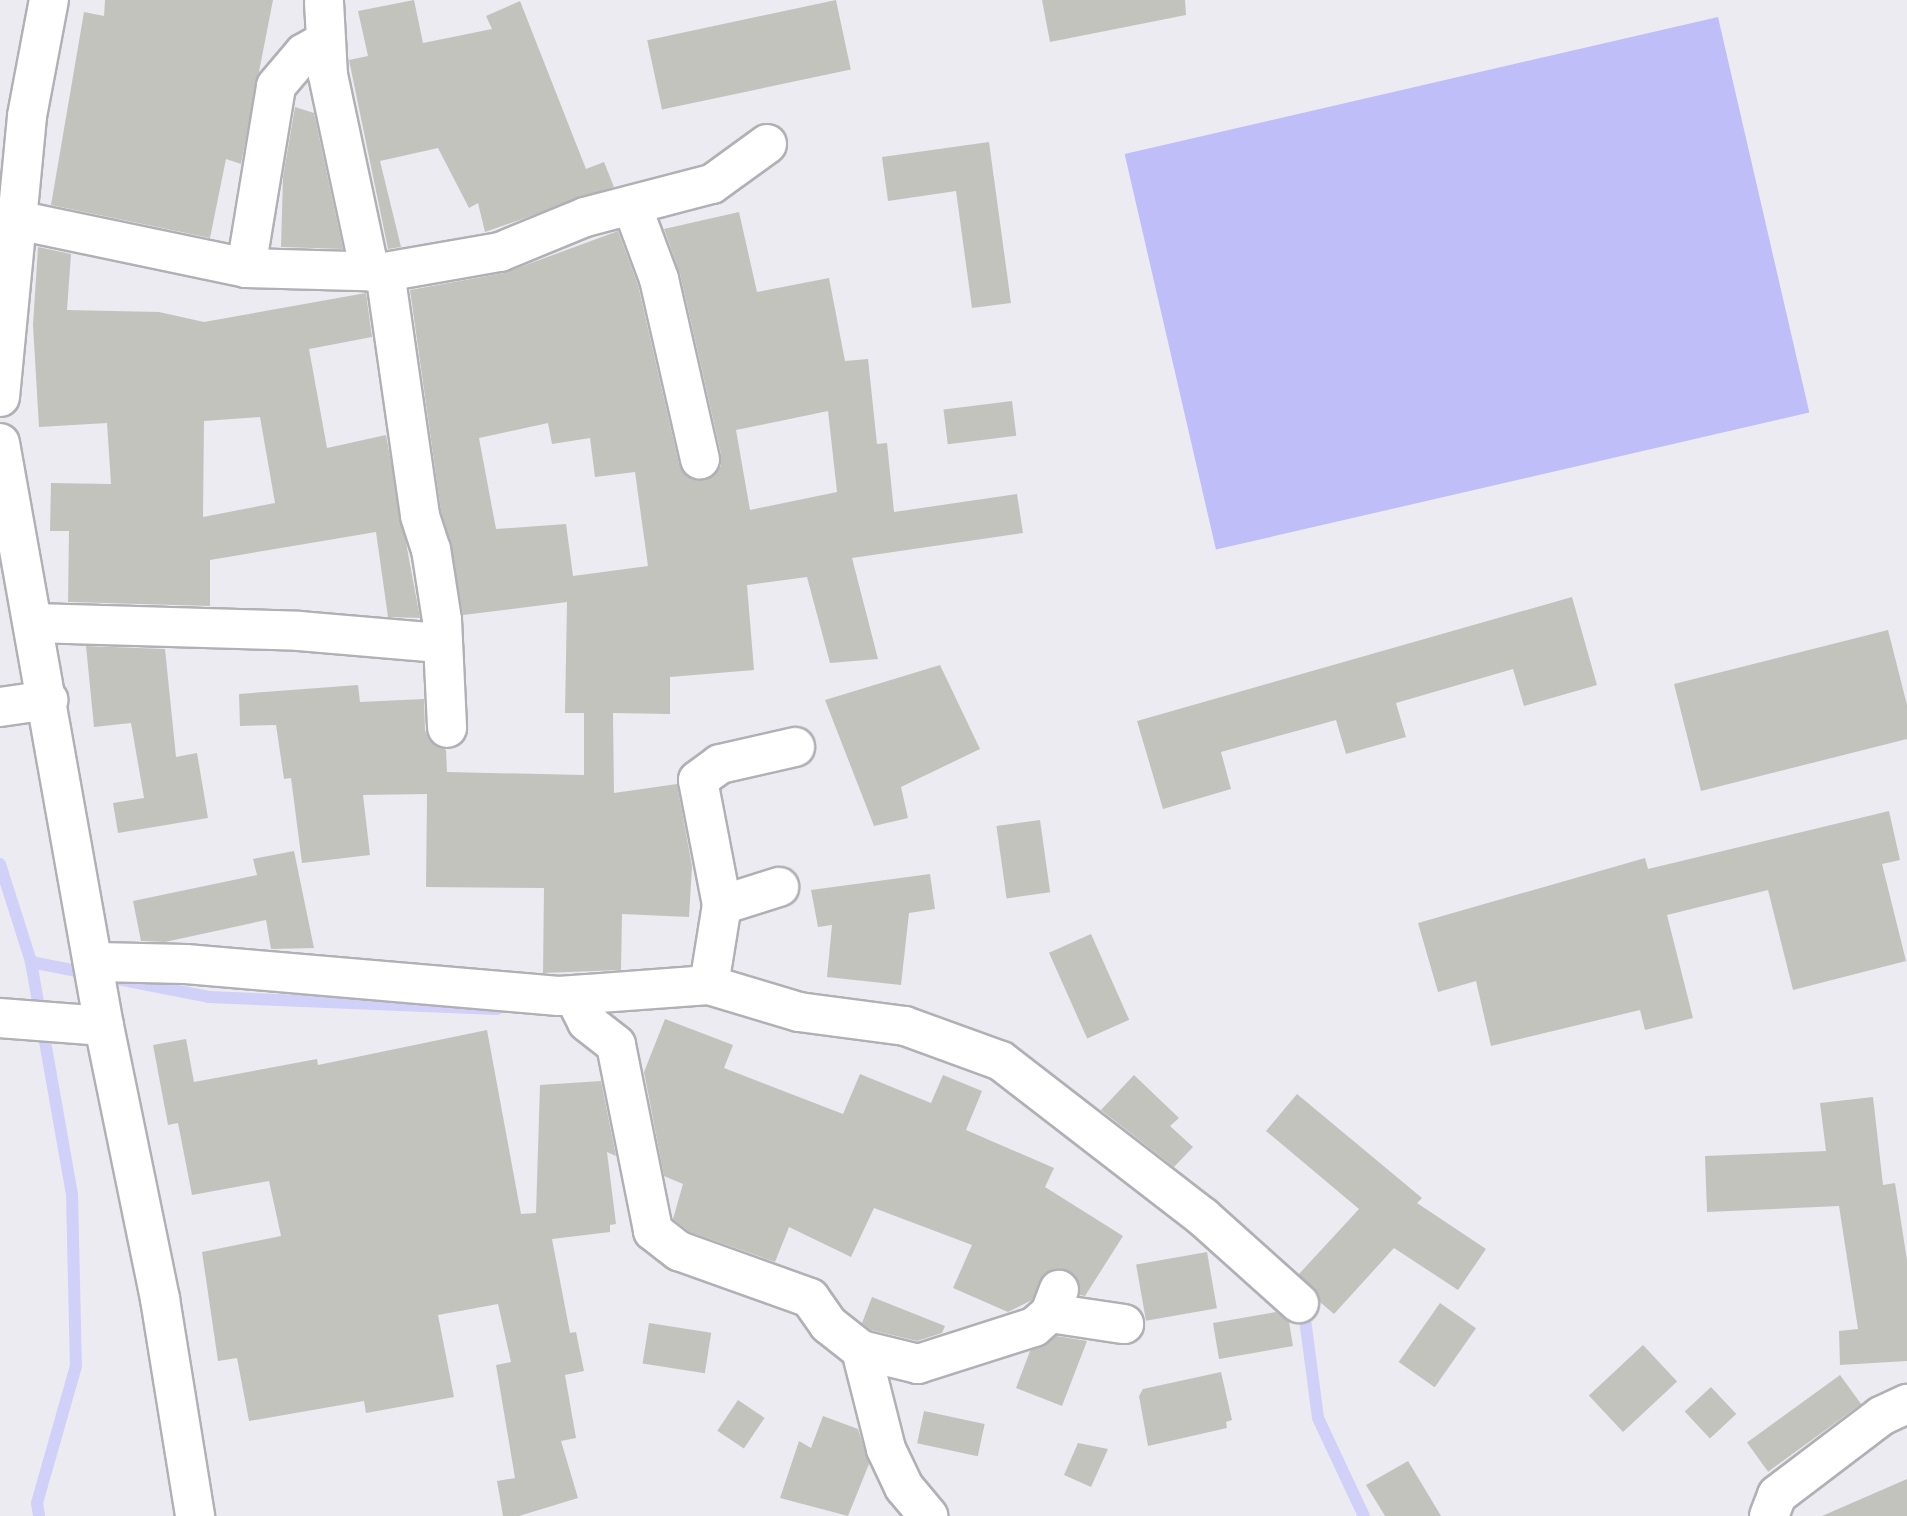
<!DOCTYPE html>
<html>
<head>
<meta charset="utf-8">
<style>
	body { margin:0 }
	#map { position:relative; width:1907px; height:1516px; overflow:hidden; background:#ebebf1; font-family:"DejaVu Sans",sans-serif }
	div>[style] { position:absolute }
	.green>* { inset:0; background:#c0bef9; transform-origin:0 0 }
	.stream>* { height:12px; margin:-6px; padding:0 6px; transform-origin:6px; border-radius:6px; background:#d1d0f8 }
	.building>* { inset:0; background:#c3c3bd; transform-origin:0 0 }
	.roads { filter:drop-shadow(2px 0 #b0b0b5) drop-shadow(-2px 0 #b0b0b5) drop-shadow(0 2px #b0b0b5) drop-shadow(0 -2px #b0b0b5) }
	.minor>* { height:38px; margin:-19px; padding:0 19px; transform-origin:19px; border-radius:19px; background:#fff }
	span { translate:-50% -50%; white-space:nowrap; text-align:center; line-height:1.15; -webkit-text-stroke:5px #ebebf1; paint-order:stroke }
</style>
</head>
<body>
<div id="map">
	<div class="green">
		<div style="left:1718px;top:17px;width:406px;height:609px;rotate:77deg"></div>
	</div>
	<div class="stream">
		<div style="left:0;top:864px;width:103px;rotate:72.4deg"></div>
		<div style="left:31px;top:962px;width:236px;rotate:80deg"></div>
		<div style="left:72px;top:1194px;width:172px;rotate:88.7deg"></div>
		<div style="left:76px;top:1366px;width:142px;rotate:105.9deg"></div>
		<div style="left:37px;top:1503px;width:13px;rotate:81deg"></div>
		<div style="left:31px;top:962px;width:181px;rotate:11.1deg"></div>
		<div style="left:209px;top:997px;width:288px;rotate:2.4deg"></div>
		<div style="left:1294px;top:1309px;width:15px;rotate:42deg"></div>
		<div style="left:1305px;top:1319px;width:100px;rotate:82.5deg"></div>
		<div style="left:1318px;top:1418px;width:108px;rotate:64.9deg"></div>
	</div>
	<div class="building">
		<div style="clip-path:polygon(105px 0,273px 0,241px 164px,226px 159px,210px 238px,51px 205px,84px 12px,104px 16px)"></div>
		<div style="clip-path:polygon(414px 0,423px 43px,492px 29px,486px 16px,520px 1px,586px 169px,604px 162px,614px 187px,485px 232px,478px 203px,469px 208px,438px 148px,380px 161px,401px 247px,388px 249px,349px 60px,368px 56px,358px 11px)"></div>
		<div style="left:836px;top:0;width:71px;height:193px;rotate:78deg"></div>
		<div style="clip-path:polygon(1042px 0,1185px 0,1186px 15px,1050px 42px)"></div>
		<div style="clip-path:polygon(295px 107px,314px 113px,343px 249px,281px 247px,283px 177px)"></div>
		<div style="clip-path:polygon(989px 142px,1011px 303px,972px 308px,956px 191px,888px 201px,882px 157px)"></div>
		<div style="clip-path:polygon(evenodd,739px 212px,757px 292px,829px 278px,845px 361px,868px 359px,877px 444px,887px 443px,894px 512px,1017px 494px,1023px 533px,852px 558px,878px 659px,830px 663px,807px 577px,747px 585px,754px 670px,670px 677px,670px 714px,613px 713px,614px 793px,677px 784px,692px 866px,689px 917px,622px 914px,621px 970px,543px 973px,544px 888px,426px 887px,427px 794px,363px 795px,370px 855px,302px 863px,291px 778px,284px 779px,276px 725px,240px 726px,239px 694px,358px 685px,360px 702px,424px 699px,425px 730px,429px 740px,446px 750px,447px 772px,584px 775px,584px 713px,565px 713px,567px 602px,463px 615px,441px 511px,410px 290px,504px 273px,618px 231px,638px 285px,679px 464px,693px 480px,705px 480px,721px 466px,721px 454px,680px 274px,664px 229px,739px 212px,828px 411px,837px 492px,750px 510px,736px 430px,828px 411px,739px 212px,548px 423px,552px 444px,590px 438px,595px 477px,635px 472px,648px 566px,573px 576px,566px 524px,496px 529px,479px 438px,548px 423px)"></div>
		<div style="clip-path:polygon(evenodd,38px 247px,71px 254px,67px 310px,159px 312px,204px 322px,366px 293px,372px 337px,309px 349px,327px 448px,386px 435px,420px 618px,388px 617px,376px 532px,210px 560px,210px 606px,68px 602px,69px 531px,50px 531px,51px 483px,111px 484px,107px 423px,39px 427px,33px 325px,38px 247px,260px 417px,275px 503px,203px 517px,204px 421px,260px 417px)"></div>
		<div style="left:1012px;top:401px;width:35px;height:69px;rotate:83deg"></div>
		<div style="clip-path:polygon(1572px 597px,1597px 685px,1524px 706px,1513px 669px,1396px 703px,1406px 737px,1346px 754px,1336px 720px,1221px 752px,1231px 789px,1163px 809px,1137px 721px)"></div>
		<div style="clip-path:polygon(1888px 630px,1907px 705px,1907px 739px,1701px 791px,1674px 684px)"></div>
		<div style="clip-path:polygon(86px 646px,165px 649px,176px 757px,197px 753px,208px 818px,118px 833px,113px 803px,144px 798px,131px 723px,94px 727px)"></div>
		<div style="clip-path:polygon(940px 665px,980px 749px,901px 787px,908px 818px,874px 826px,825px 700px)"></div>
		<div style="clip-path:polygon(1889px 811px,1900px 860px,1882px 864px,1906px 961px,1793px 990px,1768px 890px,1667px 915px,1693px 1018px,1645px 1030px,1640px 1010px,1491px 1046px,1476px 981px,1438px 992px,1418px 923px,1645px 858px,1648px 869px)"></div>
		<div style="left:1040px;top:820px;width:73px;height:44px;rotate:82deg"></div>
		<div style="clip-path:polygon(294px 851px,314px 948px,271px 949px,266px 920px,165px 942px,141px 941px,133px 901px,257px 875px,253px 859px)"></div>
		<div style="clip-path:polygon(930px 874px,935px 909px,909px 913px,901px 985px,827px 977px,832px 925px,818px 927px,811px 890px)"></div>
		<div style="left:1091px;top:934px;width:94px;height:46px;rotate:66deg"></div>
		<div style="clip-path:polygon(665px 1019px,733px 1045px,724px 1068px,843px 1114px,860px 1074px,931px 1103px,943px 1075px,982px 1091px,966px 1130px,1054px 1168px,1045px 1187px,1123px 1236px,1085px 1296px,1080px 1295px,1076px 1276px,1055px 1269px,1045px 1273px,1032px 1300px,1008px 1312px,953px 1288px,972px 1245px,874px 1208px,851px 1257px,789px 1227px,775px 1262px,690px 1232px,673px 1219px,683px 1184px,664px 1176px,644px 1072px)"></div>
		<div style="clip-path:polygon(487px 1030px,521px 1214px,536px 1213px,540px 1085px,601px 1081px,616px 1156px,607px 1152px,616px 1224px,610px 1225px,610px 1232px,552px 1239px,570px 1333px,576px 1332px,584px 1371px,565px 1375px,576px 1438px,561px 1441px,578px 1498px,519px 1516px,503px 1516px,497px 1481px,515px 1478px,496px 1365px,511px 1362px,498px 1304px,438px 1315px,454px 1397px,366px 1413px,364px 1401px,249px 1421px,237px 1358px,218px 1361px,202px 1252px,281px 1236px,269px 1181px,192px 1195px,178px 1123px,168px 1125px,153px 1045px,186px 1039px,194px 1082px,317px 1059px,318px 1065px)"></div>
		<div style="clip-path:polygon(1134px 1075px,1179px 1118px,1170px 1126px,1193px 1147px,1174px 1167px,1101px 1110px)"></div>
		<div style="clip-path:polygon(1297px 1094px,1422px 1198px,1417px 1203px,1486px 1249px,1458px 1290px,1394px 1248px,1334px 1314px,1320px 1302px,1299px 1274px,1359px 1209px,1266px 1131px)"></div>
		<div style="clip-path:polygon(1873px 1097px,1883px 1185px,1895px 1183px,1907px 1260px,1907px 1361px,1840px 1365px,1839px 1331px,1858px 1329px,1839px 1206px,1707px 1212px,1705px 1156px,1826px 1151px,1820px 1103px)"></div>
		<div style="left:1207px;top:1252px;width:57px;height:72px;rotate:80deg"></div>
		<div style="clip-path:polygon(872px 1297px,945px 1326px,942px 1333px,917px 1341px,871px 1330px,862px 1323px)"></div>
		<div style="left:1440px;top:1303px;width:44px;height:72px;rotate:35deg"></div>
		<div style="clip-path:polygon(1276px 1312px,1289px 1322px,1293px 1346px,1219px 1359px,1213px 1323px)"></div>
		<div style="left:649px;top:1323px;width:63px;height:41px;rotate:9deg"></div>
		<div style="clip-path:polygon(1057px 1336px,1087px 1341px,1062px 1406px,1016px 1388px,1030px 1351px)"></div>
		<div style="left:1643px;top:1345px;width:50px;height:74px;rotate:47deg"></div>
		<div style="clip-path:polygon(1221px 1372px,1232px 1420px,1226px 1422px,1227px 1428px,1148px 1446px,1139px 1396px,1143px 1389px)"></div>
		<div style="left:1840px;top:1375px;width:36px;height:115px;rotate:54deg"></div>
		<div style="left:1711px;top:1387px;width:37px;height:36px;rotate:47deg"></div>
		<div style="left:738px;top:1400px;width:32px;height:37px;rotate:34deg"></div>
		<div style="left:924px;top:1411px;width:62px;height:33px;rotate:12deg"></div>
		<div style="clip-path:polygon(823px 1416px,858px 1429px,869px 1464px,848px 1516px,780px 1498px,799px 1441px,811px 1448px)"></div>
		<div style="clip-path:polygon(1078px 1443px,1108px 1449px,1091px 1487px,1064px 1475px)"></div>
		<div style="clip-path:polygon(1408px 1461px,1441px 1516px,1385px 1516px,1366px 1485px)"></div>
		<div style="clip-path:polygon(1907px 1479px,1907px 1516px,1822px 1516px)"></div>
	</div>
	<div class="roads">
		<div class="minor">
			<div style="left:324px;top:2px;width:73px;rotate:86.9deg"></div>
			<div style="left:328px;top:75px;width:201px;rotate:78deg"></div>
			<div style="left:632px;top:206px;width:78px;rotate:69.7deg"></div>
			<div style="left:659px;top:279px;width:185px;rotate:77.2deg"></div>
			<div style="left:17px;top:220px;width:234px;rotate:11.8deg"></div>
			<div style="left:246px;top:268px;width:139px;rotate:1.6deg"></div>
			<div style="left:385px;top:272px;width:117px;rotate:-9.9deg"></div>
			<div style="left:500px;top:252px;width:92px;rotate:-22.4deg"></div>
			<div style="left:585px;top:217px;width:131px;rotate:-14.6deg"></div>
			<div style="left:712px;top:184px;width:68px;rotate:-36deg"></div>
			<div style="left:246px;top:268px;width:184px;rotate:-80.6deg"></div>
			<div style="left:276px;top:86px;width:43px;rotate:-49.7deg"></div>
			<div style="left:304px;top:53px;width:25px;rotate:-29deg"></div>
			<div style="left:385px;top:272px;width:246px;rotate:81.8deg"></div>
			<div style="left:420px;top:516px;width:35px;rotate:72deg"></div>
			<div style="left:431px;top:549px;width:72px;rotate:81.2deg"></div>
			<div style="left:442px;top:620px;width:108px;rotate:87.3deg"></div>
			<div style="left:0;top:397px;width:282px;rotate:-84.5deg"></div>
			<div style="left:27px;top:116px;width:118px;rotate:-79.3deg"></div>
			<div style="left:0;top:443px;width:592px;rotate:79.89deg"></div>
			<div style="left:104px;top:1026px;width:279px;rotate:78.4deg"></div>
			<div style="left:160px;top:1299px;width:220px;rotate:80.8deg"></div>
			<div style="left:34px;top:623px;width:265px;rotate:1.7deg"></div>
			<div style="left:299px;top:631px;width:141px;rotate:4.9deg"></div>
			<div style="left:0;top:707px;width:49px;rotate:-8.3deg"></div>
			<div style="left:722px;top:905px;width:60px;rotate:-17.5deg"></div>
			<div style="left:97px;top:962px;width:89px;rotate:1.3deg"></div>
			<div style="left:186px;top:964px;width:374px;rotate:4.9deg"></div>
			<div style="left:559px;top:996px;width:150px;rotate:-4.2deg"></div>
			<div style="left:709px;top:985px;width:94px;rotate:16.7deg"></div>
			<div style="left:799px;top:1012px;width:107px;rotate:7.5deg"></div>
			<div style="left:905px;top:1026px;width:102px;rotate:20deg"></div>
			<div style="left:1001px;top:1061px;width:255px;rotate:37.7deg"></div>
			<div style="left:1203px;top:1217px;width:129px;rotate:41.9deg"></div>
			<div style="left:709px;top:985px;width:81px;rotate:-80.8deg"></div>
			<div style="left:722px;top:905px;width:127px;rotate:-100.9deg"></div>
			<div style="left:698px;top:780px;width:27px;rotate:-36deg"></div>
			<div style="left:720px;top:764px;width:77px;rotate:-12.8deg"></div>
			<div style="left:574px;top:996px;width:29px;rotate:63deg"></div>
			<div style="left:587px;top:1022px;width:37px;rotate:38deg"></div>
			<div style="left:616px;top:1045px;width:190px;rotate:78.7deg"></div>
			<div style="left:653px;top:1231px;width:33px;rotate:38deg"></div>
			<div style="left:679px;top:1251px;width:139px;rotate:19.7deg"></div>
			<div style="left:810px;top:1298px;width:32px;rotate:55deg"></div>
			<div style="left:828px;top:1324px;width:42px;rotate:38.2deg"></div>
			<div style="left:861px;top:1350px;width:59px;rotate:13.8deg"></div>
			<div style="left:918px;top:1364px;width:122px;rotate:-17.7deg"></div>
			<div style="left:1034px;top:1327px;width:21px;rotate:-41deg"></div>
			<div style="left:1050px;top:1313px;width:25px;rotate:-69deg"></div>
			<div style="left:0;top:1018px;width:104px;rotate:4.4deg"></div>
			<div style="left:1050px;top:1313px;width:75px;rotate:8.5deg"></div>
			<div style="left:861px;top:1350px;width:102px;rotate:75.8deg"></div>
			<div style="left:886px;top:1449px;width:42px;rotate:64.7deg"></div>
			<div style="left:904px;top:1487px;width:38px;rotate:50deg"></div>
			<div style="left:1769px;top:1516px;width:22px;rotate:-69deg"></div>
			<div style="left:1777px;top:1495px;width:131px;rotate:-37.2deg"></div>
			<div style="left:1881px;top:1416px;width:29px;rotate:-25deg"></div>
		</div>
	</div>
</div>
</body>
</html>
